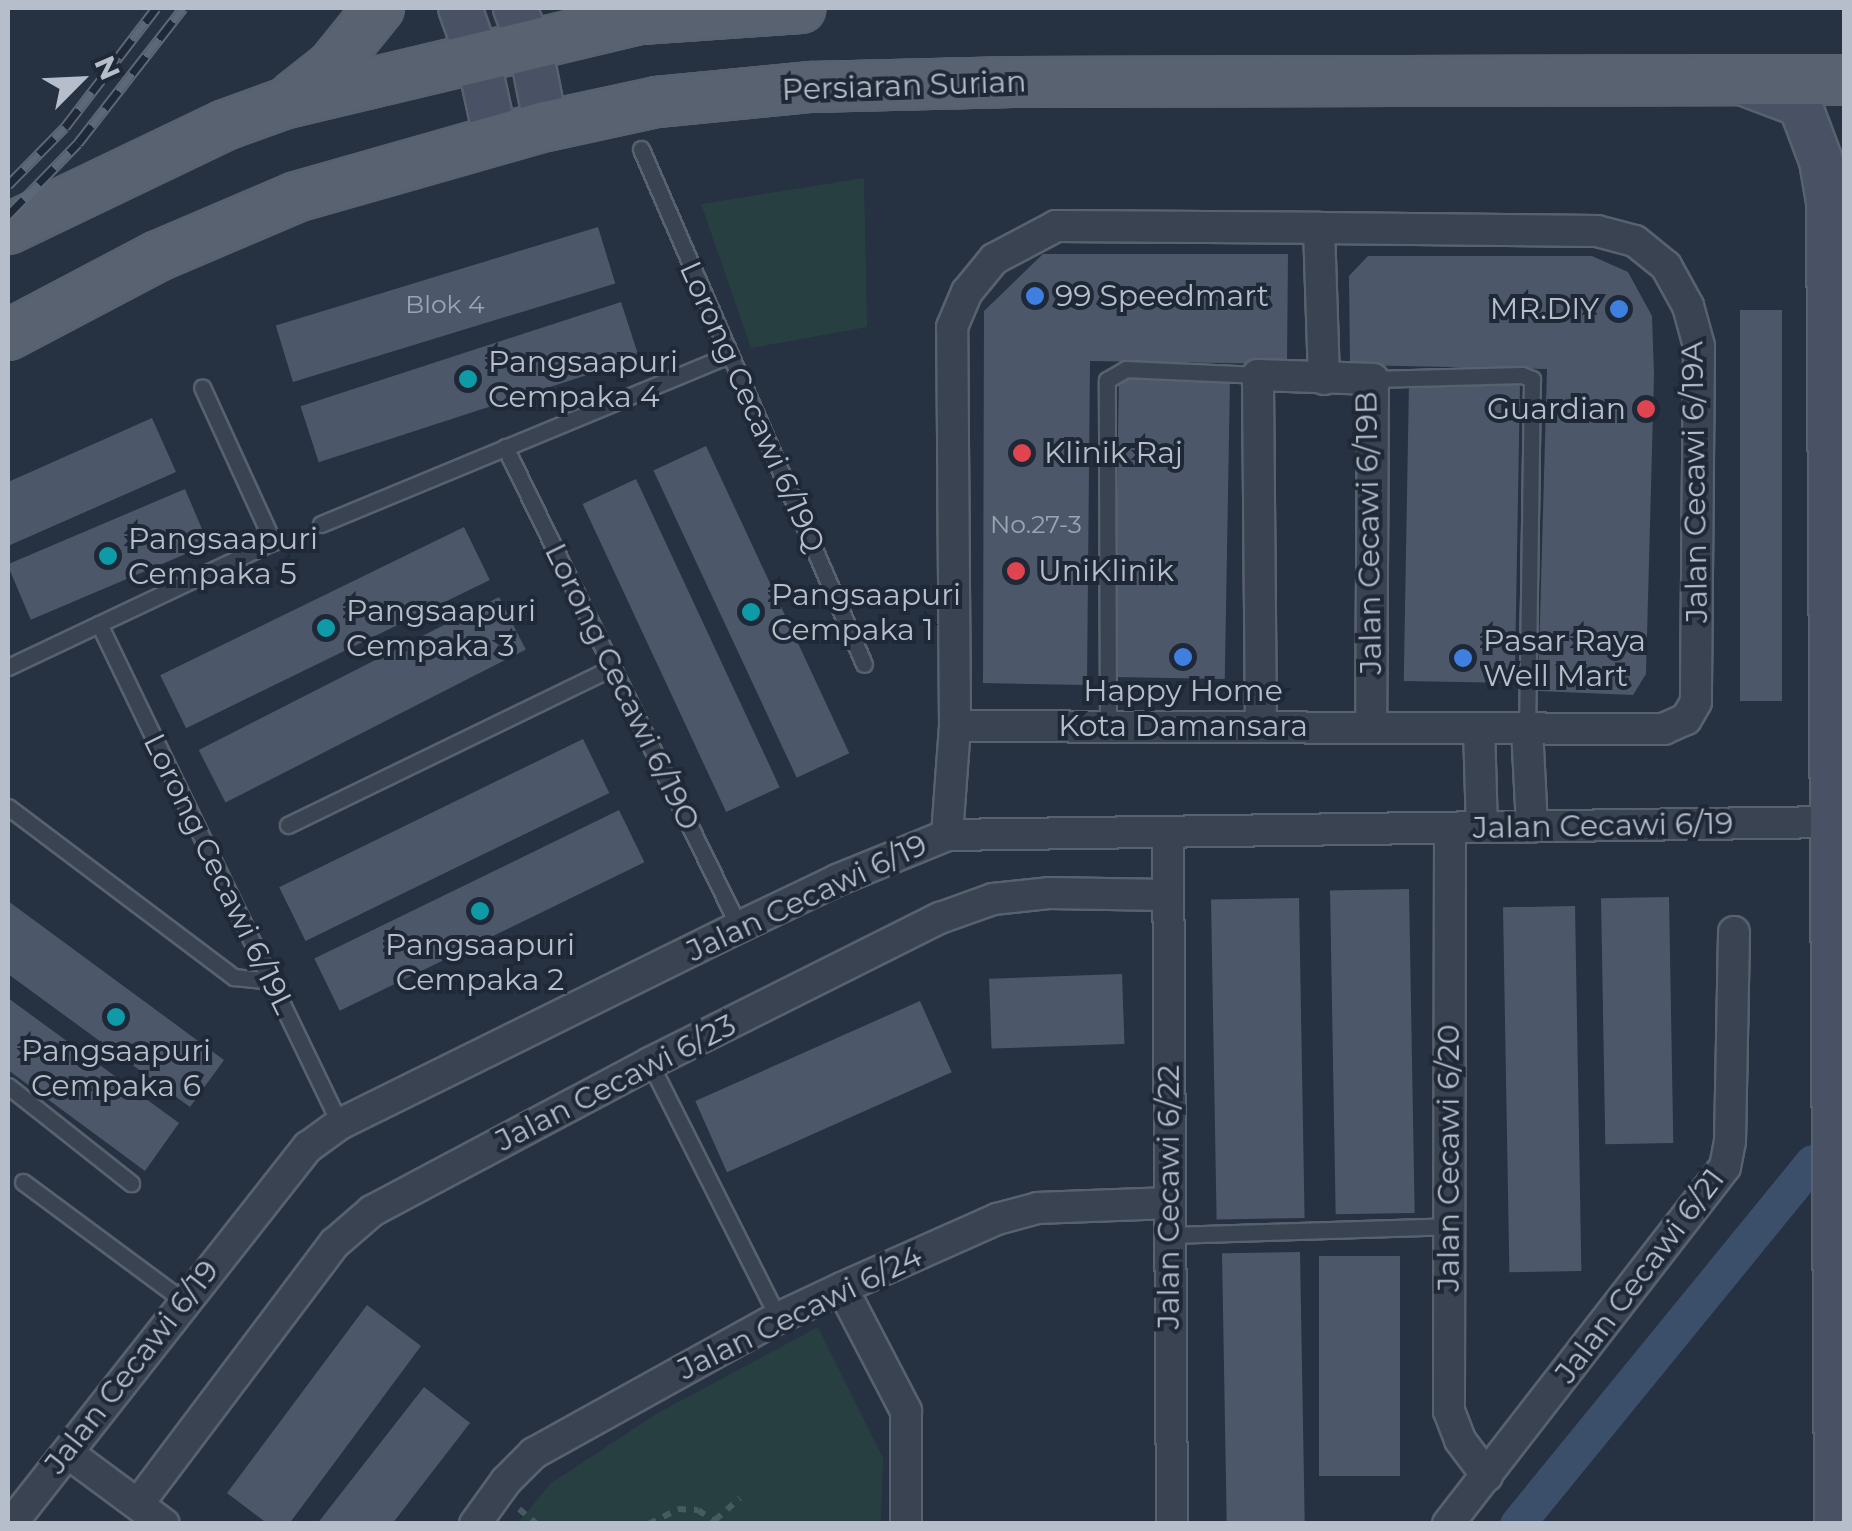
<!DOCTYPE html>
<html>
<head>
<meta charset="utf-8">
<style>
	body { margin:0 }
	#map { position:relative; width:1852px; height:1531px; overflow:hidden; background:#263141; font-family:Montserrat,sans-serif }
	div>[style] { position:absolute }
	.green>* { inset:0; background:#283f42 }
	.canal>* { height:35px; margin:-17.5px; padding:0 17.5px; transform-origin:17.5px; border-radius:17.5px; background:#3b4e6a }
	.building>* { inset:0; background:#4c586a; transform-origin:0 0 }
	.path>* { height:6px; margin-top:-3px; transform-origin:0; background:repeating-linear-gradient(90deg,#465b5f 0 8px,transparent 0 16px) }
	.roads { filter:drop-shadow(2px 0 #58616e) drop-shadow(-2px 0 #58616e) drop-shadow(0 2px #58616e) drop-shadow(0 -2px #58616e) }
	.lane>* { height:15px; margin:-7.5px; padding:0 7.5px; transform-origin:7.5px; border-radius:7.5px; background:#3a4351 }
	.street>* { height:30px; margin:-15px; padding:0 15px; transform-origin:15px; border-radius:15px; background:#3a4351 }
	.secondary>* { height:42px; margin:-21px; padding:0 21px; transform-origin:21px; border-radius:21px; background:#485264 }
	.primary>* { height:48px; margin:-24px; padding:0 24px; transform-origin:24px; border-radius:24px; background:#586271 }
	.rail>* { height:11px; margin-top:-5.5px; transform-origin:0; background:repeating-linear-gradient(90deg,#1f2836 0 22px,#5c6778 0 44px); box-sizing:border-box; border-block:2px solid #5c6778 }
	.dots>* { width:28px; height:28px; translate:-50% -50%; box-sizing:border-box; border:5px solid #1f2836; border-radius:50% }
	span { translate:-50% -50%; white-space:nowrap; text-align:center; line-height:1.15; -webkit-text-stroke:8px #1f2836; paint-order:stroke }
	.number-label { font-size:25px; color:#9ca4b3 }
	.number-label span { -webkit-text-stroke-width:0 }
	.street-label { font-size:30px; color:#b7becb }
	.poi-label { font-size:30px; color:#b7becb }
	.left { translate:0 -50%; text-align:left }
	.right { translate:-100% -50%; text-align:right }
	.frame { position:absolute; inset:0; border:10px solid #b7becb; pointer-events:none }
	.north { position:absolute; left:30px; top:30px; width:100px; height:100px; -webkit-text-stroke:8px #1f2836; paint-order:stroke; rotate:66deg; font-size:28px; font-weight:700; line-height:40px; text-align:center; color:#b7becb }
	.north::after { content:''; display:block; margin:auto; width:35px; height:45px; background:#b7becb; clip-path:polygon(50% 0,100% 100%,50% 72%,0 100%) }
</style>
</head>
<body>
<div id="map">
	<div class="green">
		<div style="clip-path:polygon(864px 178px,867px 327px,751px 348px,701px 204px)"></div>
		<div style="clip-path:polygon(818px 1327px,883px 1458px,881px 1523px,518px 1523px,550px 1484px,656px 1414px)"></div>
	</div>
	<div class="canal">
		<div style="left:1517px;top:1524px;width:467px;rotate:-50.8deg"></div>
	</div>
	<div class="building">
		<div style="left:598px;top:227px;width:59px;height:337px;rotate:73deg"></div>
		<div style="clip-path:polygon(1043px 254px,1288px 254px,1287px 364px,1090px 361px,1087px 685px,983px 683px,984px 311px)"></div>
		<div style="clip-path:polygon(1368px 256px,1592px 256px,1628px 272px,1652px 316px,1654px 375px,1646px 674px,1633px 695px,1538px 691px,1547px 369px,1350px 365px,1349px 276px)"></div>
		<div style="left:621px;top:302px;width:59px;height:337px;rotate:72deg"></div>
		<div style="left:1740px;top:310px;width:42px;height:391px"></div>
		<div style="left:1119px;top:378px;width:111px;height:299px;rotate:1deg"></div>
		<div style="left:1409px;top:381px;width:111px;height:300px;rotate:1deg"></div>
		<div style="clip-path:polygon(152px 418px,176px 472px,8px 546px,8px 482px)"></div>
		<div style="left:706px;top:446px;width:339px;height:58px;rotate:65deg"></div>
		<div style="left:636px;top:479px;width:340px;height:59px;rotate:65deg"></div>
		<div style="left:185px;top:489px;width:60px;height:193px;rotate:67deg"></div>
		<div style="left:464px;top:527px;width:59px;height:338px;rotate:64deg"></div>
		<div style="left:499px;top:597px;width:59px;height:337px;rotate:63deg"></div>
		<div style="left:583px;top:739px;width:60px;height:338px;rotate:64deg"></div>
		<div style="left:619px;top:810px;width:58px;height:339px;rotate:64deg"></div>
		<div style="left:1409px;top:889px;width:324px;height:79px;rotate:89deg"></div>
		<div style="left:1669px;top:897px;width:246px;height:68px;rotate:89deg"></div>
		<div style="left:1299px;top:898px;width:320px;height:88px;rotate:89deg"></div>
		<div style="clip-path:polygon(8px 901px,224px 1060px,190px 1107px,8px 974px)"></div>
		<div style="left:1575px;top:906px;width:365px;height:72px;rotate:89deg"></div>
		<div style="left:1122px;top:974px;width:70px;height:133px;rotate:88deg"></div>
		<div style="clip-path:polygon(8px 998px,179px 1123px,145px 1171px,8px 1070px)"></div>
		<div style="left:920px;top:1001px;width:78px;height:246px;rotate:66deg"></div>
		<div style="left:1300px;top:1252px;width:272px;height:78px;rotate:89deg"></div>
		<div style="left:1319px;top:1256px;width:81px;height:220px"></div>
		<div style="clip-path:polygon(367px 1305px,421px 1346px,289px 1524px,268px 1524px,227px 1493px)"></div>
		<div style="clip-path:polygon(424px 1387px,470px 1423px,392px 1524px,317px 1524px)"></div>
	</div>
	<div class="path">
		<div style="left:519px;top:1509px;width:23px;rotate:40deg"></div>
		<div style="left:715px;top:1520px;width:33px;rotate:-41deg"></div>
		<div style="left:649px;top:1524px;width:33px;rotate:-27deg"></div>
		<div style="left:678px;top:1509px;width:20px;rotate:3deg"></div>
		<div style="left:698px;top:1510px;width:24px;rotate:35deg"></div>
	</div>
	<div class="roads">
		<div class="lane">
			<div style="left:641px;top:149px;width:561px;rotate:66.59deg"></div>
			<div style="left:1373px;top:379px;width:149px;rotate:-1.5deg"></div>
			<div style="left:1522px;top:375px;width:11px;rotate:22deg"></div>
			<div style="left:1532px;top:379px;width:349px;rotate:90.8deg"></div>
			<div style="left:505px;top:447px;width:534px;rotate:64.01deg"></div>
			<div style="left:321px;top:524px;width:441px;rotate:-22.5deg"></div>
			<div style="left:99px;top:624px;width:555px;rotate:64.27deg"></div>
			<div style="left:8px;top:667px;width:293px;rotate:-25.3deg"></div>
			<div style="left:273px;top:542px;width:170px;rotate:-114.6deg"></div>
			<div style="left:1108px;top:726px;width:346px;rotate:-90.2deg"></div>
			<div style="left:1107px;top:380px;width:22px;rotate:-30deg"></div>
			<div style="left:1126px;top:369px;width:132px;rotate:2.6deg"></div>
			<div style="left:8px;top:807px;width:283px;rotate:37deg"></div>
			<div style="left:234px;top:977px;width:36px;rotate:6deg"></div>
			<div style="left:288px;top:825px;width:360px;rotate:-25.9deg"></div>
			<div style="left:650px;top:1063px;width:285px;rotate:63.3deg"></div>
			<div style="left:8px;top:1086px;width:157px;rotate:38.3deg"></div>
			<div style="left:23px;top:1182px;width:200px;rotate:36.5deg"></div>
			<div style="left:1170px;top:1235px;width:279px;rotate:-1.8deg"></div>
		</div>
		<div class="street">
			<div style="left:1319px;top:228px;width:151px;rotate:88.1deg"></div>
			<div style="left:1261px;top:727px;width:352px;rotate:-90.5deg"></div>
			<div style="left:1258px;top:375px;width:115px;rotate:2deg"></div>
			<div style="left:1373px;top:379px;width:348px;rotate:90.3deg"></div>
			<div style="left:1479px;top:728px;width:99px;rotate:88.3deg"></div>
			<div style="left:1527px;top:728px;width:99px;rotate:87.1deg"></div>
			<div style="left:1450px;top:829px;width:582px;rotate:90.1deg"></div>
			<div style="left:1449px;top:1411px;width:31px;rotate:69deg"></div>
			<div style="left:1460px;top:1440px;width:45px;rotate:53.1deg"></div>
			<div style="left:1168px;top:832px;width:692px;rotate:89.67deg"></div>
			<div style="left:947px;top:835px;width:109px;rotate:-85.8deg"></div>
			<div style="left:955px;top:726px;width:399px;rotate:-90.4deg"></div>
			<div style="left:952px;top:327px;width:38px;rotate:-67deg"></div>
			<div style="left:967px;top:292px;width:43px;rotate:-50.7deg"></div>
			<div style="left:994px;top:259px;width:70px;rotate:-28deg"></div>
			<div style="left:1056px;top:226px;width:263px;rotate:0.4deg"></div>
			<div style="left:1319px;top:228px;width:278px;rotate:0.6deg"></div>
			<div style="left:1597px;top:231px;width:39px;rotate:15deg"></div>
			<div style="left:1635px;top:241px;width:40px;rotate:39deg"></div>
			<div style="left:1666px;top:266px;width:46px;rotate:61.2deg"></div>
			<div style="left:1688px;top:306px;width:41px;rotate:74.6deg"></div>
			<div style="left:1699px;top:346px;width:356px;rotate:90.5deg"></div>
			<div style="left:1696px;top:702px;width:20px;rotate:120deg"></div>
			<div style="left:1686px;top:719px;width:24px;rotate:156deg"></div>
			<div style="left:1664px;top:729px;width:709px;rotate:-179.76deg"></div>
			<div style="left:842px;top:1288px;width:139px;rotate:62.5deg"></div>
			<div style="left:906px;top:1411px;width:113px;rotate:90deg"></div>
			<div style="left:68px;top:1453px;width:119px;rotate:36.5deg"></div>
			<div style="left:138px;top:1504px;width:327px;rotate:-53deg"></div>
			<div style="left:335px;top:1243px;width:49px;rotate:-40.9deg"></div>
			<div style="left:372px;top:1211px;width:315px;rotate:-28deg"></div>
			<div style="left:650px;top:1063px;width:324px;rotate:-26.6deg"></div>
			<div style="left:940px;top:918px;width:56px;rotate:-19.7deg"></div>
			<div style="left:993px;top:899px;width:56px;rotate:-6.1deg"></div>
			<div style="left:1049px;top:893px;width:118px;rotate:1deg"></div>
			<div style="left:11px;top:1524px;width:480px;rotate:-51.8deg"></div>
			<div style="left:308px;top:1147px;width:39px;rotate:-36deg"></div>
			<div style="left:340px;top:1124px;width:445px;rotate:-26.3deg"></div>
			<div style="left:739px;top:927px;width:109px;rotate:-25.6deg"></div>
			<div style="left:837px;top:880px;width:119px;rotate:-22.2deg"></div>
			<div style="left:947px;top:835px;width:885px;rotate:-0.84deg"></div>
			<div style="left:475px;top:1524px;width:53px;rotate:-54.2deg"></div>
			<div style="left:506px;top:1481px;width:40px;rotate:-45deg"></div>
			<div style="left:534px;top:1453px;width:279px;rotate:-29deg"></div>
			<div style="left:778px;top:1318px;width:71px;rotate:-25.1deg"></div>
			<div style="left:842px;top:1288px;width:170px;rotate:-24deg"></div>
			<div style="left:997px;top:1219px;width:42px;rotate:-15deg"></div>
			<div style="left:1038px;top:1208px;width:131px;rotate:-2.2deg"></div>
			<div style="left:1448px;top:1524px;width:452px;rotate:-52.2deg"></div>
			<div style="left:1725px;top:1167px;width:25px;rotate:-79deg"></div>
			<div style="left:1730px;top:1142px;width:210px;rotate:-88.9deg"></div>
		</div>
		<div class="secondary">
			<div style="left:460px;top:8px;width:53px;rotate:70.2deg"></div>
			<div style="left:478px;top:58px;width:84px;rotate:77.6deg"></div>
			<div style="left:515px;top:8px;width:41px;rotate:68.5deg"></div>
			<div style="left:530px;top:46px;width:82px;rotate:78.7deg"></div>
			<div style="left:1742px;top:83px;width:62px;rotate:20.8deg"></div>
			<div style="left:1800px;top:105px;width:60px;rotate:69.4deg"></div>
			<div style="left:1821px;top:161px;width:42px;rotate:80.3deg"></div>
			<div style="left:1828px;top:202px;width:1322px;rotate:89.65deg"></div>
		</div>
		<div class="primary">
			<div style="left:294px;top:96px;width:48px;rotate:-38.3deg"></div>
			<div style="left:332px;top:66px;width:75px;rotate:-51deg"></div>
			<div style="left:8px;top:229px;width:241px;rotate:-25.6deg"></div>
			<div style="left:225px;top:125px;width:62px;rotate:-19.9deg"></div>
			<div style="left:283px;top:104px;width:368px;rotate:-13.4deg"></div>
			<div style="left:641px;top:19px;width:160px;rotate:-3.9deg"></div>
			<div style="left:8px;top:335px;width:170px;rotate:-27.8deg"></div>
			<div style="left:158px;top:256px;width:150px;rotate:-23.1deg"></div>
			<div style="left:296px;top:197px;width:260px;rotate:-15.9deg"></div>
			<div style="left:546px;top:126px;width:114px;rotate:-12.2deg"></div>
			<div style="left:657px;top:102px;width:155px;rotate:-5.6deg"></div>
			<div style="left:811px;top:87px;width:202px;rotate:-1.4deg"></div>
			<div style="left:1013px;top:82px;width:831px;rotate:-0.14deg"></div>
		</div>
	</div>
	<div class="rail">
		<div style="left:8px;top:185px;width:81px;rotate:-45.5deg"></div>
		<div style="left:65px;top:127px;width:150px;rotate:-52.6deg"></div>
		<div style="left:8px;top:215px;width:100px;rotate:-45.8deg"></div>
		<div style="left:78px;top:143px;width:171px;rotate:-52.1deg"></div>
	</div>
	<div class="dots">
		<div style="left:1035px;top:296px;background:#3f7fe0"></div>
		<div style="left:1619px;top:309px;background:#3f7fe0"></div>
		<div style="left:468px;top:379px;background:#0f9aa8"></div>
		<div style="left:1646px;top:409px;background:#e0444e"></div>
		<div style="left:1022px;top:453px;background:#e0444e"></div>
		<div style="left:108px;top:556px;background:#0f9aa8"></div>
		<div style="left:1016px;top:571px;background:#e0444e"></div>
		<div style="left:751px;top:612px;background:#0f9aa8"></div>
		<div style="left:326px;top:628px;background:#0f9aa8"></div>
		<div style="left:1183px;top:657px;background:#3f7fe0"></div>
		<div style="left:1463px;top:658px;background:#3f7fe0"></div>
		<div style="left:480px;top:911px;background:#0f9aa8"></div>
		<div style="left:116px;top:1017px;background:#0f9aa8"></div>
	</div>
	<div class="number-label">
		<span style="left:445px;top:304px">Blok 4</span>
		<span style="left:1036px;top:524px">No.27-3</span>
	</div>
	<div class="street-label">
		<span style="left:904px;top:86px;rotate:-2deg">Persiaran Surian</span>
		<span style="left:752px;top:407px;rotate:66deg">Lorong Cecawi 6/19Q</span>
		<span style="left:1695px;top:482px;rotate:-91deg">Jalan Cecawi 6/19A</span>
		<span style="left:1369px;top:533px;rotate:-91deg">Jalan Cecawi 6/19B</span>
		<span style="left:622px;top:687px;rotate:64deg">Lorong Cecawi 6/19O</span>
		<span style="left:1603px;top:826px;rotate:-1deg">Jalan Cecawi 6/19</span>
		<span style="left:219px;top:874px;rotate:64deg">Lorong Cecawi 6/19L</span>
		<span style="left:807px;top:898px;rotate:-25deg">Jalan Cecawi 6/19</span>
		<span style="left:616px;top:1083px;rotate:-27deg">Jalan Cecawi 6/23</span>
		<span style="left:1449px;top:1158px;rotate:-90deg">Jalan Cecawi 6/20</span>
		<span style="left:1169px;top:1197px;rotate:-90deg">Jalan Cecawi 6/22</span>
		<span style="left:1640px;top:1276px;rotate:-53deg">Jalan Cecawi 6/21</span>
		<span style="left:800px;top:1313px;rotate:-26deg">Jalan Cecawi 6/24</span>
		<span style="left:132px;top:1367px;rotate:-52deg">Jalan Cecawi 6/19</span>
	</div>
	<div class="poi-label">
		<span class="left" style="left:1055px;top:296px">99 Speedmart</span>
		<span class="right" style="left:1599px;top:309px">MR.DIY</span>
		<span class="left" style="left:488px;top:379px">Pangsaapuri<br>Cempaka 4</span>
		<span class="right" style="left:1626px;top:409px">Guardian</span>
		<span class="left" style="left:1044px;top:453px">Klinik Raj</span>
		<span class="left" style="left:128px;top:556px">Pangsaapuri<br>Cempaka 5</span>
		<span class="left" style="left:1038px;top:571px">UniKlinik</span>
		<span class="left" style="left:771px;top:612px">Pangsaapuri<br>Cempaka 1</span>
		<span class="left" style="left:346px;top:628px">Pangsaapuri<br>Cempaka 3</span>
		<span class="left" style="left:1483px;top:658px">Pasar Raya<br>Well Mart</span>
		<span style="left:1183px;top:708px">Happy Home<br>Kota Damansara</span>
		<span style="left:480px;top:962px">Pangsaapuri<br>Cempaka 2</span>
		<span style="left:116px;top:1068px">Pangsaapuri<br>Cempaka 6</span>
	</div>
	<div class="frame"></div>
	<div class="north">N</div>
</div>
</body>
</html>
